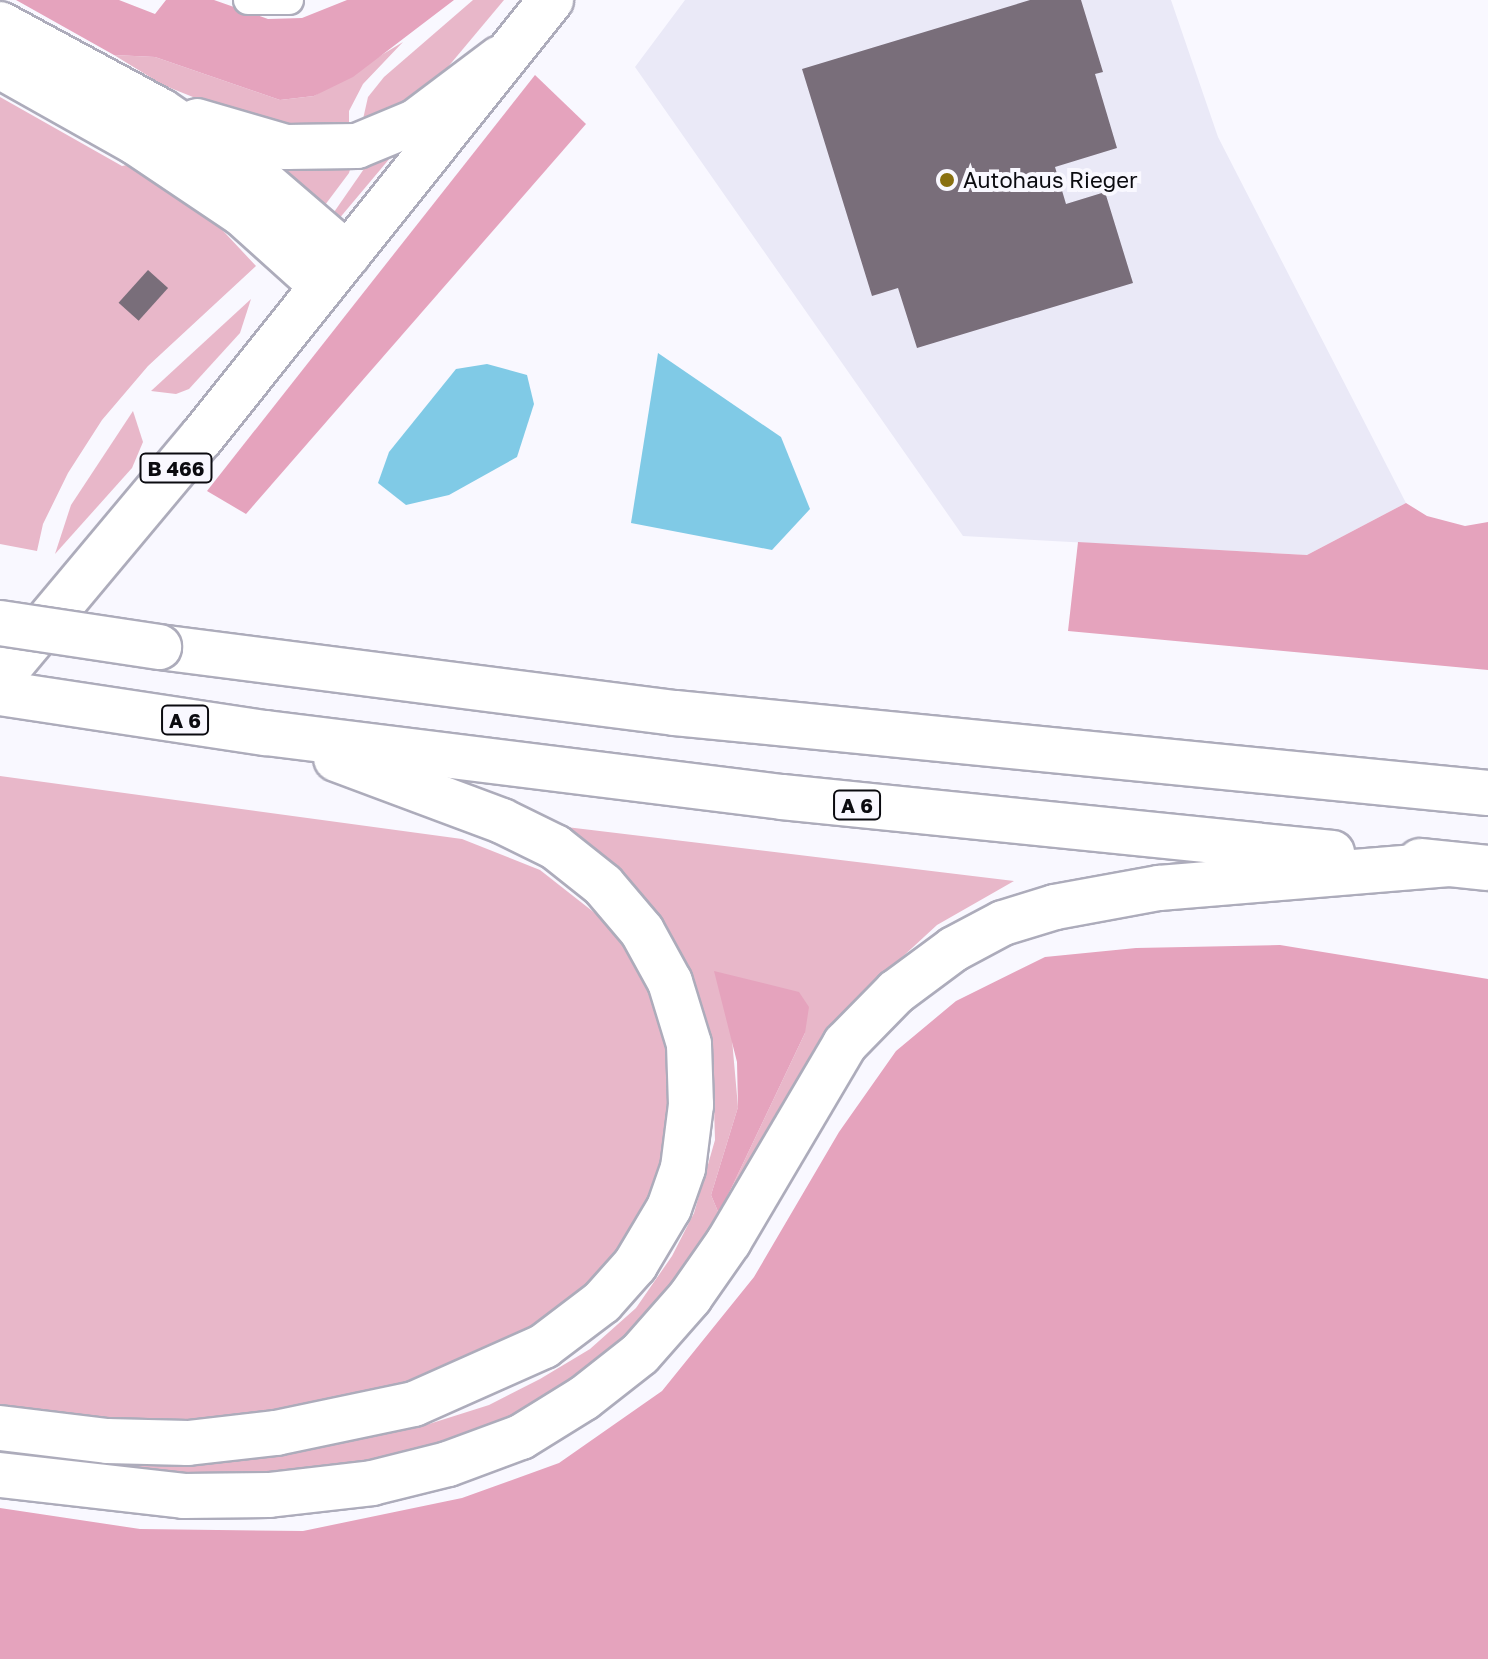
<!DOCTYPE html>
<html>
<head>
<meta charset="utf-8">
<style>
	body { margin:0 }
	#map { position:relative; width:1488px; height:1659px; overflow:hidden; background:#f9f8ff; font-family:"Golos Text",sans-serif }
	div>[style] { position:absolute }
	.built>* { inset:0; background:#eae9f7 }
	.green>* { inset:0; background:#e8b7c9 }
	.forest>* { inset:0; background:#e5a3bd }
	.water>* { inset:0; background:#80cae6 }
	.building>* { inset:0; background:#796e7a; transform-origin:0 0 }
	.roads { filter:drop-shadow(2px 0 #adacbb) drop-shadow(-2px 0 #adacbb) drop-shadow(0 2px #adacbb) drop-shadow(0 -2px #adacbb) }
	.street>* { height:28px; margin:-14px; padding:0 14px; transform-origin:14px; border-radius:14px; background:#fff }
	.primary>* { height:44px; margin:-22px; padding:0 22px; transform-origin:22px; border-radius:22px; background:#fff }
	.highway>* { height:44px; margin:-22px; padding:0 22px; transform-origin:22px; border-radius:22px; background:#fff }
	.bridges { filter:drop-shadow(2px 0 #adacbb) drop-shadow(-2px 0 #adacbb) drop-shadow(0 2px #adacbb) drop-shadow(0 -2px #adacbb) }
	.highway-bridge>* { height:44px; margin:-22px; padding:0 22px; transform-origin:22px; border-radius:22px; background:#fff }
	.dots>* { width:22px; height:22px; translate:-50% -50%; box-sizing:border-box; border:4px solid #f9f8ff; border-radius:50% }
	span { translate:-50% -50%; white-space:nowrap; text-align:center; line-height:1.15; -webkit-text-stroke:8px #f9f8ff; paint-order:stroke }
	.shield-label span { padding:2px 6px; background:#f9f8ff; border:2px solid; border-radius:6px; -webkit-text-stroke-width:0 }
	.shield-label { font-size:20px; color:#0b0b10; font-weight:700 }
	.poi-label { font-size:22px; color:#0b0b10 }
	.left { translate:0 -50%; text-align:left }
</style>
</head>
<body>
<div id="map">
	<div class="built">
		<div style="clip-path:polygon(685px 0,1171px 0,1218px 137px,1406px 503px,1307px 555px,963px 536px,635px 67px)"></div>
	</div>
	<div class="green">
		<div style="clip-path:polygon(473px 0,504px 0,437px 80px,391px 116px,361px 128px,368px 97px,384px 77px)"></div>
		<div style="clip-path:polygon(403px 42px,363px 84px,349px 111px,349px 131px,268px 127px,163px 85px,114px 55px,155px 57px,280px 100px,314px 96px)"></div>
		<div style="clip-path:polygon(0 97px,122px 166px,132px 164px,212px 219px,256px 266px,148px 366px,102px 420px,68px 473px,43px 524px,37px 551px,0 544px)"></div>
		<div style="clip-path:polygon(406px 139px,338px 220px,332px 215px,366px 166px)"></div>
		<div style="clip-path:polygon(253px 148px,354px 156px,349px 173px,325px 205px)"></div>
		<div style="clip-path:polygon(251px 299px,240px 333px,189px 389px,176px 394px,151px 391px)"></div>
		<div style="clip-path:polygon(133px 411px,143px 442px,132px 468px,55px 554px,71px 505px)"></div>
		<div style="clip-path:polygon(0 776px,462px 839px,540px 870px,605px 921px,650px 985px,676px 1068px,673px 1158px,652px 1213px,572px 1314px,452px 1376px,263px 1422px,143px 1425px,27px 1414px,0 1404px)"></div>
		<div style="clip-path:polygon(evenodd,558px 826px,1014px 881px,937px 925px,874px 983px,642px 1340px,490px 1443px,272px 1490px,0 1465px,0 1448px,275px 1455px,429px 1424px,489px 1405px,540px 1379px,590px 1349px,636px 1308px,672px 1256px,694px 1213px,715px 1140px,713px 1073px,698px 1012px,558px 826px,730px 1017px,805px 1033px,719px 1214px,711px 1195px,738px 1107px,730px 1017px)"></div>
	</div>
	<div class="forest">
		<div style="clip-path:polygon(16px 0,119px 0,155px 14px,166px 0,214px 0,268px 19px,302px 18px,347px 0,454px 0,353px 77px,314px 96px,280px 100px,155px 57px,114px 55px)"></div>
		<div style="clip-path:polygon(535px 75px,586px 124px,246px 514px,207px 491px)"></div>
		<div style="clip-path:polygon(1406px 503px,1427px 516px,1465px 526px,1488px 522px,1488px 670px,1068px 631px,1078px 542px,1307px 555px)"></div>
		<div style="clip-path:polygon(1280px 945px,1488px 979px,1488px 1659px,0 1659px,0 1508px,140px 1529px,303px 1531px,462px 1498px,559px 1463px,662px 1391px,754px 1277px,839px 1132px,896px 1051px,956px 1001px,1045px 957px,1136px 948px)"></div>
		<div style="clip-path:polygon(714px 971px,799px 992px,809px 1007px,805px 1033px,719px 1214px,711px 1195px,738px 1107px,737px 1062px)"></div>
	</div>
	<div class="water">
		<div style="clip-path:polygon(658px 353px,781px 437px,810px 509px,772px 550px,631px 523px)"></div>
		<div style="clip-path:polygon(487px 364px,527px 375px,534px 404px,517px 457px,449px 495px,406px 505px,378px 483px,389px 452px,456px 369px)"></div>
	</div>
	<div class="building">
		<div style="clip-path:polygon(1030px 0,1081px 0,1103px 72px,1095px 74px,1117px 148px,1055px 167px,1066px 204px,1105px 192px,1133px 283px,917px 348px,898px 288px,872px 296px,802px 69px)"></div>
		<div style="left:148px;top:270px;width:27px;height:44px;rotate:42deg"></div>
	</div>
	<div class="roads">
		<div class="street">
			<div style="left:248px;top:0;width:41px"></div>
		</div>
		<div class="primary">
			<div style="left:0;top:678px;width:313px;rotate:-50.1deg"></div>
			<div style="left:201px;top:438px;width:561px;rotate:-51.37deg"></div>
		</div>
		<div class="highway">
			<div style="left:0;top:24px;width:183px;rotate:28.4deg"></div>
			<div style="left:161px;top:111px;width:115px;rotate:34.4deg"></div>
			<div style="left:256px;top:176px;width:121px;rotate:40.7deg"></div>
			<div style="left:0;top:66px;width:155px;rotate:29.4deg"></div>
			<div style="left:135px;top:142px;width:129px;rotate:33.9deg"></div>
			<div style="left:242px;top:214px;width:108px;rotate:42deg"></div>
			<div style="left:197px;top:121px;width:93px;rotate:16.3deg"></div>
			<div style="left:286px;top:147px;width:71px;rotate:-0.8deg"></div>
			<div style="left:357px;top:146px;width:63px;rotate:-22.5deg"></div>
			<div style="left:415px;top:122px;width:106px;rotate:-37deg"></div>
			<div style="left:159px;top:647px;width:520px;rotate:7.29deg"></div>
			<div style="left:675px;top:713px;width:817px;rotate:5.62deg"></div>
			<div style="left:0;top:693px;width:269px;rotate:8.6deg"></div>
			<div style="left:266px;top:733px;width:520px;rotate:7.07deg"></div>
			<div style="left:782px;top:797px;width:553px;rotate:5.81deg"></div>
			<div style="left:1420px;top:861px;width:68px;rotate:5.9deg"></div>
			<div style="left:0;top:1428px;width:108px;rotate:6.9deg"></div>
			<div style="left:107px;top:1441px;width:81px;rotate:1.4deg"></div>
			<div style="left:188px;top:1443px;width:89px;rotate:-6.5deg"></div>
			<div style="left:276px;top:1433px;width:141px;rotate:-11.9deg"></div>
			<div style="left:414px;top:1404px;width:142px;rotate:-24deg"></div>
			<div style="left:544px;top:1346px;width:73px;rotate:-37.2deg"></div>
			<div style="left:602px;top:1302px;width:50px;rotate:-48.3deg"></div>
			<div style="left:635px;top:1265px;width:66px;rotate:-59.2deg"></div>
			<div style="left:669px;top:1208px;width:42px;rotate:-70.7deg"></div>
			<div style="left:683px;top:1168px;width:64px;rotate:-82.8deg"></div>
			<div style="left:691px;top:1105px;width:61px;rotate:-91.9deg"></div>
			<div style="left:689px;top:1044px;width:65px;rotate:-107deg"></div>
			<div style="left:670px;top:982px;width:58px;rotate:-118.8deg"></div>
			<div style="left:642px;top:931px;width:60px;rotate:-130.3deg"></div>
			<div style="left:603px;top:885px;width:61px;rotate:-141.6deg"></div>
			<div style="left:555px;top:847px;width:59px;rotate:-153.9deg"></div>
			<div style="left:502px;top:821px;width:177px;rotate:-159.5deg"></div>
			<div style="left:0;top:1475px;width:185px;rotate:6.5deg"></div>
			<div style="left:184px;top:1496px;width:85px;rotate:-0.7deg"></div>
			<div style="left:269px;top:1495px;width:104px;rotate:-6.6deg"></div>
			<div style="left:372px;top:1483px;width:78px;rotate:-14deg"></div>
			<div style="left:448px;top:1464px;width:78px;rotate:-20.3deg"></div>
			<div style="left:521px;top:1437px;width:74px;rotate:-31.8deg"></div>
			<div style="left:584px;top:1398px;width:71px;rotate:-38.2deg"></div>
			<div style="left:640px;top:1354px;width:76px;rotate:-48.7deg"></div>
			<div style="left:690px;top:1297px;width:68px;rotate:-55.1deg"></div>
			<div style="left:729px;top:1241px;width:229px;rotate:-59.5deg"></div>
			<div style="left:845px;top:1044px;width:73px;rotate:-45.6deg"></div>
			<div style="left:896px;top:992px;width:72px;rotate:-36.6deg"></div>
			<div style="left:954px;top:949px;width:55px;rotate:-28deg"></div>
			<div style="left:1003px;top:923px;width:54px;rotate:-17.1deg"></div>
			<div style="left:1055px;top:907px;width:106px;rotate:-10.4deg"></div>
			<div style="left:1159px;top:888px;width:291px;rotate:-4.7deg"></div>
		</div>
	</div>
	<div class="bridges">
		<div class="highway-bridge">
			<div style="left:0;top:623px;width:161px;rotate:8.6deg"></div>
		</div>
	</div>
	<div class="dots">
		<div style="left:947px;top:180px;background:#897011"></div>
	</div>
	<div class="shield-label">
		<span style="left:176px;top:468px">B 466</span>
		<span style="left:185px;top:720px">A 6</span>
		<span style="left:857px;top:805px">A 6</span>
	</div>
	<div class="poi-label">
		<span class="left" style="left:963px;top:180px">Autohaus Rieger</span>
	</div>
</div>
</body>
</html>
